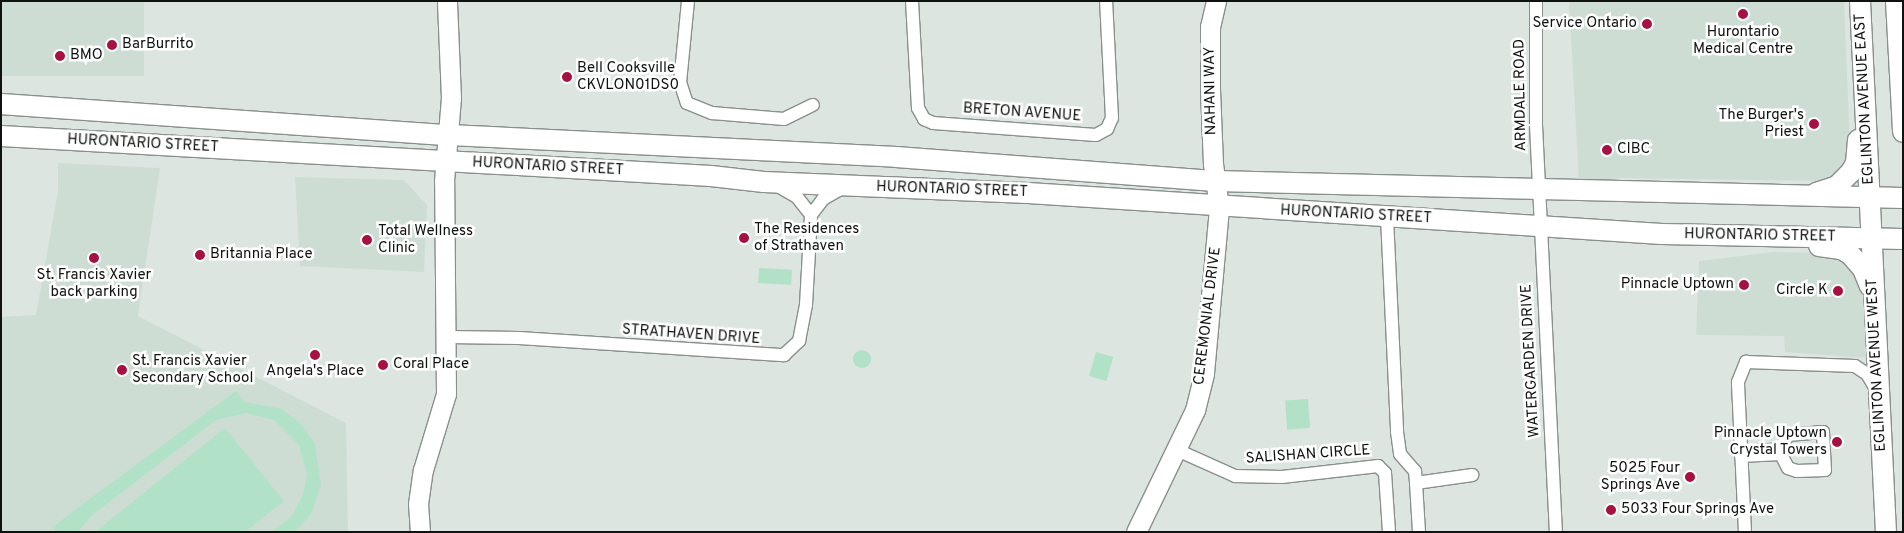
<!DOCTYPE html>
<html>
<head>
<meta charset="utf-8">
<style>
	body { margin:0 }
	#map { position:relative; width:1904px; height:533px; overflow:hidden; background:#dde5e1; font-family:Overpass,sans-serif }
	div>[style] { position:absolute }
	.built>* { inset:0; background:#ceddd4; transform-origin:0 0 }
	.green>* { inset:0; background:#b1e1c7; transform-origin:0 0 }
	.round { border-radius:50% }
	.roads { filter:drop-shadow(1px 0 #89908c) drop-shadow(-1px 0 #89908c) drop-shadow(0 1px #89908c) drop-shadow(0 -1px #89908c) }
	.street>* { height:12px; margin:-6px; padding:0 6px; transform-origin:6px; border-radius:6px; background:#fff }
	.secondary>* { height:19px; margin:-9.5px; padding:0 9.5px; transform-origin:9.5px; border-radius:9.5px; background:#fff }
	.primary>* { height:20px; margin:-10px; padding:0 10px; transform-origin:10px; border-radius:10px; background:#fff }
	.dots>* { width:14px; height:14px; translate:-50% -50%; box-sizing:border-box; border:2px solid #fff; border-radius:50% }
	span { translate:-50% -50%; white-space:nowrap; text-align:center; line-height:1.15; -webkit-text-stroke:5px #fff; paint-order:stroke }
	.poi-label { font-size:15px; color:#0f1210 }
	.right { translate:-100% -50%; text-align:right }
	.left { translate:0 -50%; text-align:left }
	.street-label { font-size:15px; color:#0f1210 }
	.frame { position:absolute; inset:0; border:2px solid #0f1210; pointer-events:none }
</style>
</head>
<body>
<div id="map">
	<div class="built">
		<div style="left:1px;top:1px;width:143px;height:75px"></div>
		<div style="clip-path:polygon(1569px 1px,1844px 1px,1850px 148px,1844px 164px,1832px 177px,1821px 181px,1622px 178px,1579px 182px)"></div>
		<div style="clip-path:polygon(58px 163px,160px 168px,138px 316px,346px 423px,348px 532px,1px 532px,1px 317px,36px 315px,58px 191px)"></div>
		<div style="clip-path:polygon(295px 177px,404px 180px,427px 205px,424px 272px,300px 266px)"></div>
		<div style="clip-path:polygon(1773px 252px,1822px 253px,1844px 263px,1856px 275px,1864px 303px,1866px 358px,1785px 352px,1784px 336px,1696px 335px,1699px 261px)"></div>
	</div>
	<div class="green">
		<div style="left:759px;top:268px;width:33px;height:15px;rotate:3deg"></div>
		<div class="round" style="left:853px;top:350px;width:18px;height:18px"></div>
		<div style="left:1096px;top:352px;width:18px;height:25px;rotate:16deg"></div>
		<div style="clip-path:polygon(236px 391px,244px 402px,282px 409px,301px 424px,315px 443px,321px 486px,311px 514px,295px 532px,272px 532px,292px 516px,303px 495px,307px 474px,299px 445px,274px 420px,246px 413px,216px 420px,91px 516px,78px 532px,56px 532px,53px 527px,76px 509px)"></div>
		<div style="left:1308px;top:399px;width:29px;height:23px;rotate:86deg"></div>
		<div style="clip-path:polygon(225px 428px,284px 501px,245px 532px,95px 532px)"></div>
	</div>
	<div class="roads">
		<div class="street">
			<div style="left:688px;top:1px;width:81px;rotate:95.6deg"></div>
			<div style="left:680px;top:82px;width:22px;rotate:72deg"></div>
			<div style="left:687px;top:103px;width:27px;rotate:22deg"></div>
			<div style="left:712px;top:113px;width:72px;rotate:4.8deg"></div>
			<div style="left:784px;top:119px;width:32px;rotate:-26deg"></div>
			<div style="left:912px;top:1px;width:107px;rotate:86.8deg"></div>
			<div style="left:918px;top:108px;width:13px;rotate:61deg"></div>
			<div style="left:924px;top:119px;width:10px;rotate:24deg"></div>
			<div style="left:933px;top:123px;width:163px;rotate:4.2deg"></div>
			<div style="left:1096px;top:135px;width:13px;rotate:-29deg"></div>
			<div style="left:1107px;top:129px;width:12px;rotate:-66deg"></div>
			<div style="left:1112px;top:118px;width:117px;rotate:-92.9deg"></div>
			<div style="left:1536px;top:1px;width:124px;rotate:90deg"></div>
			<div style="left:1536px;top:125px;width:407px;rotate:87.2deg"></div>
			<div style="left:778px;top:186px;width:22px;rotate:30deg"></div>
			<div style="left:797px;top:197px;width:23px;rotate:52deg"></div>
			<div style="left:1387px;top:217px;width:215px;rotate:87.3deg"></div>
			<div style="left:1397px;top:432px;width:22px;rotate:82deg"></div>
			<div style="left:1400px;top:454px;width:23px;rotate:49deg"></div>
			<div style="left:1415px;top:471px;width:12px;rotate:85deg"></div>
			<div style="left:448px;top:337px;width:71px;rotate:0.8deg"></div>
			<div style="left:519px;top:338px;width:266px;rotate:3.7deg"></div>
			<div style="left:784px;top:355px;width:21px;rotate:-43deg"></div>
			<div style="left:799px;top:341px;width:37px;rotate:-79deg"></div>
			<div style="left:806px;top:305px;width:90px;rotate:-86.8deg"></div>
			<div style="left:811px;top:215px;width:20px;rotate:-53deg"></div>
			<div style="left:823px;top:199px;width:24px;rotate:-30deg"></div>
			<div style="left:1177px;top:450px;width:64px;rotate:24.1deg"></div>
			<div style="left:1235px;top:476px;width:47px;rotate:1.2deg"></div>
			<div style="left:1282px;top:477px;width:97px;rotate:-6.5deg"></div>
			<div style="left:1378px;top:466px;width:10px;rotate:45deg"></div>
			<div style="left:1385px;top:473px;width:59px;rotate:86.1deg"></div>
			<div style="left:1741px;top:452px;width:39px;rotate:-4deg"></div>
			<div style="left:1780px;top:449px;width:16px;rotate:-60deg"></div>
			<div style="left:1788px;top:435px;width:35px;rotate:-5deg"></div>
			<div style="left:1823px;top:432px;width:38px;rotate:87deg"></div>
			<div style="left:1825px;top:470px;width:28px;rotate:178deg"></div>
			<div style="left:1797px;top:471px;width:9px;rotate:-162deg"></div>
			<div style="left:1788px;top:468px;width:16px;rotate:-117deg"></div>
			<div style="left:1781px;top:454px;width:40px;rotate:177.1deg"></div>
			<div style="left:1419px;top:532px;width:49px;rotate:-93.5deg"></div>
			<div style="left:1416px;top:483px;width:57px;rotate:-8.1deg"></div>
			<div style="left:1745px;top:532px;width:150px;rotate:-92.7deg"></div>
			<div style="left:1738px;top:382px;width:22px;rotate:-68deg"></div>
			<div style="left:1746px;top:362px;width:109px;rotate:2.1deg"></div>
			<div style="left:1855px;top:366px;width:14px;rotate:34deg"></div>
			<div style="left:1867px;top:374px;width:17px;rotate:59deg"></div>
		</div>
		<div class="secondary">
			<div style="left:420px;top:532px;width:28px;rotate:-94deg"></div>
			<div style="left:418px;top:504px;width:34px;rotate:-82deg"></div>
			<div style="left:423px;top:470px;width:79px;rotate:-73.2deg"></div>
			<div style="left:446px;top:394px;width:213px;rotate:-90.5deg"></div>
			<div style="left:444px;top:181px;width:83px;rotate:-85.2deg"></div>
			<div style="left:451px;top:98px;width:97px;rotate:-92.4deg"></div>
			<div style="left:1136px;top:532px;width:136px;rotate:-64.2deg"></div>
			<div style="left:1195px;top:410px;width:38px;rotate:-76deg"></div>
			<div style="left:1204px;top:373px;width:167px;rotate:-84.8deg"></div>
			<div style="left:1219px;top:207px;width:43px;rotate:-97.9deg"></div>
			<div style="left:1213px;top:164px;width:75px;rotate:-92.3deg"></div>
			<div style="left:1210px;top:89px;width:62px;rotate:-90deg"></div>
			<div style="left:1210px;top:27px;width:27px;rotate:-77deg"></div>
		</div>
		<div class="primary">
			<div style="left:1860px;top:1px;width:532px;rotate:87.2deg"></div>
			<div style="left:1896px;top:1px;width:131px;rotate:86.9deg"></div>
			<div style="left:1px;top:104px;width:449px;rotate:4deg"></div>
			<div style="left:449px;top:135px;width:448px;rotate:2.8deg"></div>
			<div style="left:896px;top:157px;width:321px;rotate:4.3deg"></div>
			<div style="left:1216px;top:181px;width:687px;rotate:1.42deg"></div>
			<div style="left:1px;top:136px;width:711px;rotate:3.22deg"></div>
			<div style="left:711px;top:176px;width:53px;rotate:6.5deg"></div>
			<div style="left:764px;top:182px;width:264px;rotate:2.4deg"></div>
			<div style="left:1028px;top:193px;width:635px;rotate:3.7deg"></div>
			<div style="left:1662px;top:234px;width:241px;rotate:1.2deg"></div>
			<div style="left:1816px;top:193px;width:22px;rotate:-18deg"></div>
			<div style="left:1837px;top:186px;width:20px;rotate:-45deg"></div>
			<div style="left:1851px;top:172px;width:10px;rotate:-61deg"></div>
			<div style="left:1856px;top:163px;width:23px;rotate:-85deg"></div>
			<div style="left:1819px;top:246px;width:22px;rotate:8deg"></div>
			<div style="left:1841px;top:249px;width:10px;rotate:29deg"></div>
			<div style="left:1850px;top:254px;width:20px;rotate:49deg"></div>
			<div style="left:1863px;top:269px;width:18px;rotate:68deg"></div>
		</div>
	</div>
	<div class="dots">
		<div style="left:1743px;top:14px;background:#a71042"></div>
		<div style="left:1647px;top:24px;background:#a71042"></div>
		<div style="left:112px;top:45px;background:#a71042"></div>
		<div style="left:60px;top:56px;background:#a71042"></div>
		<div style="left:567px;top:77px;background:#a71042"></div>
		<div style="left:1814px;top:124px;background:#a71042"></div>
		<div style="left:1607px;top:150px;background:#a71042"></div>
		<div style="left:744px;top:238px;background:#a71042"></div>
		<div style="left:367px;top:240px;background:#a71042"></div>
		<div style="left:200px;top:255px;background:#a71042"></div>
		<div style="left:94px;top:258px;background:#a71042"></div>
		<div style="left:1744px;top:285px;background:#a71042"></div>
		<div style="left:1838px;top:291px;background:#a71042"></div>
		<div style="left:315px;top:355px;background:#a71042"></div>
		<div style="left:383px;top:365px;background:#a71042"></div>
		<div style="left:122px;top:370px;background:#a71042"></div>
		<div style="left:1837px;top:442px;background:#a71042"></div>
		<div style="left:1690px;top:477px;background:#a71042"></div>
		<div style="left:1611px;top:510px;background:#a71042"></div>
	</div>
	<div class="poi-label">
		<span class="right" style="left:1637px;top:24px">Service Ontario</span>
		<span style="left:1743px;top:41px">Hurontario<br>Medical Centre</span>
		<span class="left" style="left:122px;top:45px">BarBurrito</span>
		<span class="left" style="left:70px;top:56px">BMO</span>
		<span class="left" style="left:577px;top:77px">Bell Cooksville<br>CKVLON01DS0</span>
		<span class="right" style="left:1804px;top:124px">The Burger's<br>Priest</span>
		<span class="left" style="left:1617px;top:150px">CIBC</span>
		<span class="left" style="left:754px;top:238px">The Residences<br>of Strathaven</span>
		<span class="left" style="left:378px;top:240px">Total Wellness<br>Clinic</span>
		<span class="left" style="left:210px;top:255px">Britannia Place</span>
		<span style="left:94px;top:284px">St. Francis Xavier<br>back parking</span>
		<span class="right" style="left:1734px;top:285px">Pinnacle Uptown</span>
		<span class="right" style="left:1828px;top:291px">Circle K</span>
		<span class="left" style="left:132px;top:370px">St. Francis Xavier<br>Secondary School</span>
		<span class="left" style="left:393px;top:365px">Coral Place</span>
		<span style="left:315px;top:372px">Angela's Place</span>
		<span class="right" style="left:1827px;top:442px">Pinnacle Uptown<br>Crystal Towers</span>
		<span class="right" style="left:1680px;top:477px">5025 Four<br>Springs Ave</span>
		<span class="left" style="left:1621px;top:510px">5033 Four Springs Ave</span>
	</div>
	<div class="street-label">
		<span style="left:1211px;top:91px;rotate:-91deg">NAHANI WAY</span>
		<span style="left:1521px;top:95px;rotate:-91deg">ARMDALE ROAD</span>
		<span style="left:1865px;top:99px;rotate:-93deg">EGLINTON AVENUE EAST</span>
		<span style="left:1022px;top:113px;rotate:4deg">BRETON AVENUE</span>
		<span style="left:143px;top:144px;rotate:3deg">HURONTARIO STREET</span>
		<span style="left:548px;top:167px;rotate:3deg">HURONTARIO STREET</span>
		<span style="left:952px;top:190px;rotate:2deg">HURONTARIO STREET</span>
		<span style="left:1356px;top:215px;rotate:3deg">HURONTARIO STREET</span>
		<span style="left:1760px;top:236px;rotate:1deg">HURONTARIO STREET</span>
		<span style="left:1208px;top:316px;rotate:-83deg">CEREMONIAL DRIVE</span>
		<span style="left:691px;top:335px;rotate:4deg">STRATHAVEN DRIVE</span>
		<span style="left:1531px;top:361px;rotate:-93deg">WATERGARDEN DRIVE</span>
		<span style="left:1877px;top:365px;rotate:-93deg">EGLINTON AVENUE WEST</span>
		<span style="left:1308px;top:455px;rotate:-4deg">SALISHAN CIRCLE</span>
	</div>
	<div class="frame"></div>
</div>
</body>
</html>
